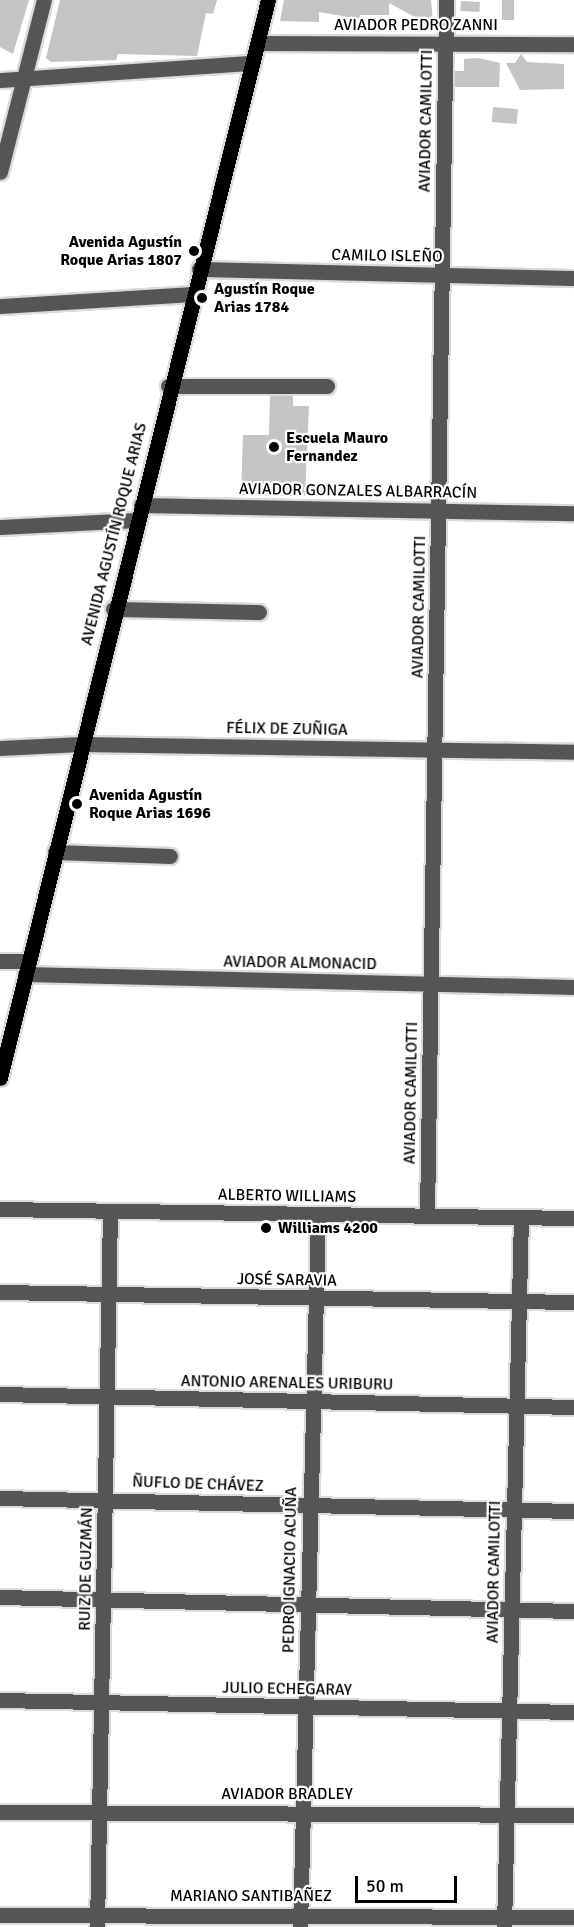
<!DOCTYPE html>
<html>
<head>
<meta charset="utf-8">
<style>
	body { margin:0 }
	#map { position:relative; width:574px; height:1927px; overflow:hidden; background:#fff; font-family:Signika,sans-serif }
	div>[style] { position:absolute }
	.building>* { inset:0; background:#c4c4c4; transform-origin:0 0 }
	.roads { filter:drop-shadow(2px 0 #dbdbdb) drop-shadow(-2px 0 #dbdbdb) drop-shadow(0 2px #dbdbdb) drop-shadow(0 -2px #dbdbdb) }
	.minor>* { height:15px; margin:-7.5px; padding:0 7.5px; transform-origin:7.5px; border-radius:7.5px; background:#555 }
	.major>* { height:15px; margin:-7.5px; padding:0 7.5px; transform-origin:7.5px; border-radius:7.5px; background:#000 }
	.dots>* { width:16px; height:16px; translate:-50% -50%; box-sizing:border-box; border:3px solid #fff; border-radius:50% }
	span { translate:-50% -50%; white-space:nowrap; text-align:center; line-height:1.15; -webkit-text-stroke:4.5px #fff; paint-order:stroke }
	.street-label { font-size:16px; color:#000 }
	.poi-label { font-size:16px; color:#000; font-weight:700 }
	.right { translate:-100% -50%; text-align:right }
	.left { translate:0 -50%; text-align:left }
	.scale { position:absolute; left:355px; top:1876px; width:102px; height:27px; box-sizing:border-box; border:3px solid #000; border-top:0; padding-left:8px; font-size:18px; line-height:21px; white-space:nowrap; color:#000; -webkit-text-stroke:4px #fff; paint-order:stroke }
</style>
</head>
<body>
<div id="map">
	<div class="building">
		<div style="clip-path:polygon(0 0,29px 0,13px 54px,0 47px)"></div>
		<div style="clip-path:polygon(60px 0,217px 0,213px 14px,206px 13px,197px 56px,118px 54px,116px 60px,51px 62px,46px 58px)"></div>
		<div style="clip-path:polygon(284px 0,431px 0,433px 23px,414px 25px,415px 17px,389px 3px,389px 15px,360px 15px,360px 19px,319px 12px,319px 22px,280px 21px)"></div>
		<div style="left:502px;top:0;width:12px;height:20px"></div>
		<div style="left:461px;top:1px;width:19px;height:10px;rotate:3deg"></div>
		<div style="clip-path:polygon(521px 54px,527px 62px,564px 64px,564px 89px,520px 90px,506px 63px,515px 63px)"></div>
		<div style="clip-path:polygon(478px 58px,500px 63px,499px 87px,454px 87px,455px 71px,464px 71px,464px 59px)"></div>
		<div style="left:493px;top:107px;width:25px;height:15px;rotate:5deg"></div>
		<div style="clip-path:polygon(270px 396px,293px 396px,293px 406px,309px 406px,305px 496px,241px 495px,243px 435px,269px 435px)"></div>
	</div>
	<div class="roads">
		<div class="minor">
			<div style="left:258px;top:43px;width:316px;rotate:0.2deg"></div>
			<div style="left:0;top:80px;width:253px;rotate:-3.9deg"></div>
			<div style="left:0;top:172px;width:178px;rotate:-75.7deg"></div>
			<div style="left:199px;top:269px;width:375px;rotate:1.4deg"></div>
			<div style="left:0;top:306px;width:193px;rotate:-3.6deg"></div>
			<div style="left:168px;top:386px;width:159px"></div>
			<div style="left:141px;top:505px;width:433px;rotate:1.1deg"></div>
			<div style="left:0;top:527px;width:137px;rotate:-2.9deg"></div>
			<div style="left:113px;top:609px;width:146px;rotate:1.2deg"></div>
			<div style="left:0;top:748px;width:81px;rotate:-2.8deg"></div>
			<div style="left:81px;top:744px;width:493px;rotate:0.9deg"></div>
			<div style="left:55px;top:852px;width:115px;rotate:2deg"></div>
			<div style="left:0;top:961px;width:29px"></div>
			<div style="left:25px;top:974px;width:549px;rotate:1.36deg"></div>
			<div style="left:0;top:1209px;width:574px;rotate:0.9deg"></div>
			<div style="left:427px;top:1215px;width:1215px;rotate:-89.1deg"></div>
			<div style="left:0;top:1292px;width:574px;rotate:1deg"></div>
			<div style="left:0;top:1394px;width:574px;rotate:1.3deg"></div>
			<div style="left:0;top:1498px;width:574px;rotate:1.3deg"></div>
			<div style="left:0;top:1597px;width:574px;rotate:1.4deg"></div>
			<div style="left:0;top:1700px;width:574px;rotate:1.2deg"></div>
			<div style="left:0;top:1812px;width:574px;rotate:0.3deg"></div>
			<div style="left:0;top:1915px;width:574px;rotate:0.2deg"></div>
			<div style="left:97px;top:1927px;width:715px;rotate:-88.96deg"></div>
			<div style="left:300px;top:1927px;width:713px;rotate:-88.55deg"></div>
			<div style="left:504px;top:1927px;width:710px;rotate:-88.63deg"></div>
		</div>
		<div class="major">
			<div style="left:0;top:1078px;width:1111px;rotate:-76.04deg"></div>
		</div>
	</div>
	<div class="dots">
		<div style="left:194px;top:251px;background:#000"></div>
		<div style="left:202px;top:298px;background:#000"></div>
		<div style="left:274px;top:447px;background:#000"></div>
		<div style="left:77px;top:804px;background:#000"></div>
		<div style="left:266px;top:1228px;background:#000"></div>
	</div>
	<div class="street-label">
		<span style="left:416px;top:25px">AVIADOR PEDRO ZANNI</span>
		<span style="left:426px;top:121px;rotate:-89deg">AVIADOR CAMILOTTI</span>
		<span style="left:387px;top:256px;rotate:1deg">CAMILO ISLEÑO</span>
		<span style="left:358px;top:491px;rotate:1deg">AVIADOR GONZALES ALBARRACÍN</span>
		<span style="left:114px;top:534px;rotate:-76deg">AVENIDA AGUSTÍN ROQUE ARIAS</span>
		<span style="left:419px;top:607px;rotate:-89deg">AVIADOR CAMILOTTI</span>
		<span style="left:287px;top:729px;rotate:1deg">FÉLIX DE ZUÑIGA</span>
		<span style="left:300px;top:963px;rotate:1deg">AVIADOR ALMONACID</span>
		<span style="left:411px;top:1093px;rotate:-89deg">AVIADOR CAMILOTTI</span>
		<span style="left:287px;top:1196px;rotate:1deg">ALBERTO WILLIAMS</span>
		<span style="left:287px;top:1280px;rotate:1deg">JOSÉ SARAVIA</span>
		<span style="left:287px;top:1383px;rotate:1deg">ANTONIO ARENALES URIBURU</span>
		<span style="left:198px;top:1484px;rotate:2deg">ÑUFLO DE CHÁVEZ</span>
		<span style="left:86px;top:1569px;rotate:-89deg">RUIZ DE GUZMÁN</span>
		<span style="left:290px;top:1570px;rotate:-89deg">PEDRO IGNACIO ACUÑA</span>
		<span style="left:494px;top:1572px;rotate:-89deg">AVIADOR CAMILOTTI</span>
		<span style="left:287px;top:1689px;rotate:1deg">JULIO ECHEGARAY</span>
		<span style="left:287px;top:1794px">AVIADOR BRADLEY</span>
		<span style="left:251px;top:1896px">MARIANO SANTIBAÑEZ</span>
	</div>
	<div class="poi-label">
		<span class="right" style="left:182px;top:251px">Avenida Agustín<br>Roque Arias 1807</span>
		<span class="left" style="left:214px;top:298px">Agustín Roque<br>Arias 1784</span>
		<span class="left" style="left:286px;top:447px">Escuela Mauro<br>Fernandez</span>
		<span class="left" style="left:89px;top:804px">Avenida Agustín<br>Roque Arias 1696</span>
		<span class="left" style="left:278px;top:1228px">Williams 4200</span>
	</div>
	<div class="scale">50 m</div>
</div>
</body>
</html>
